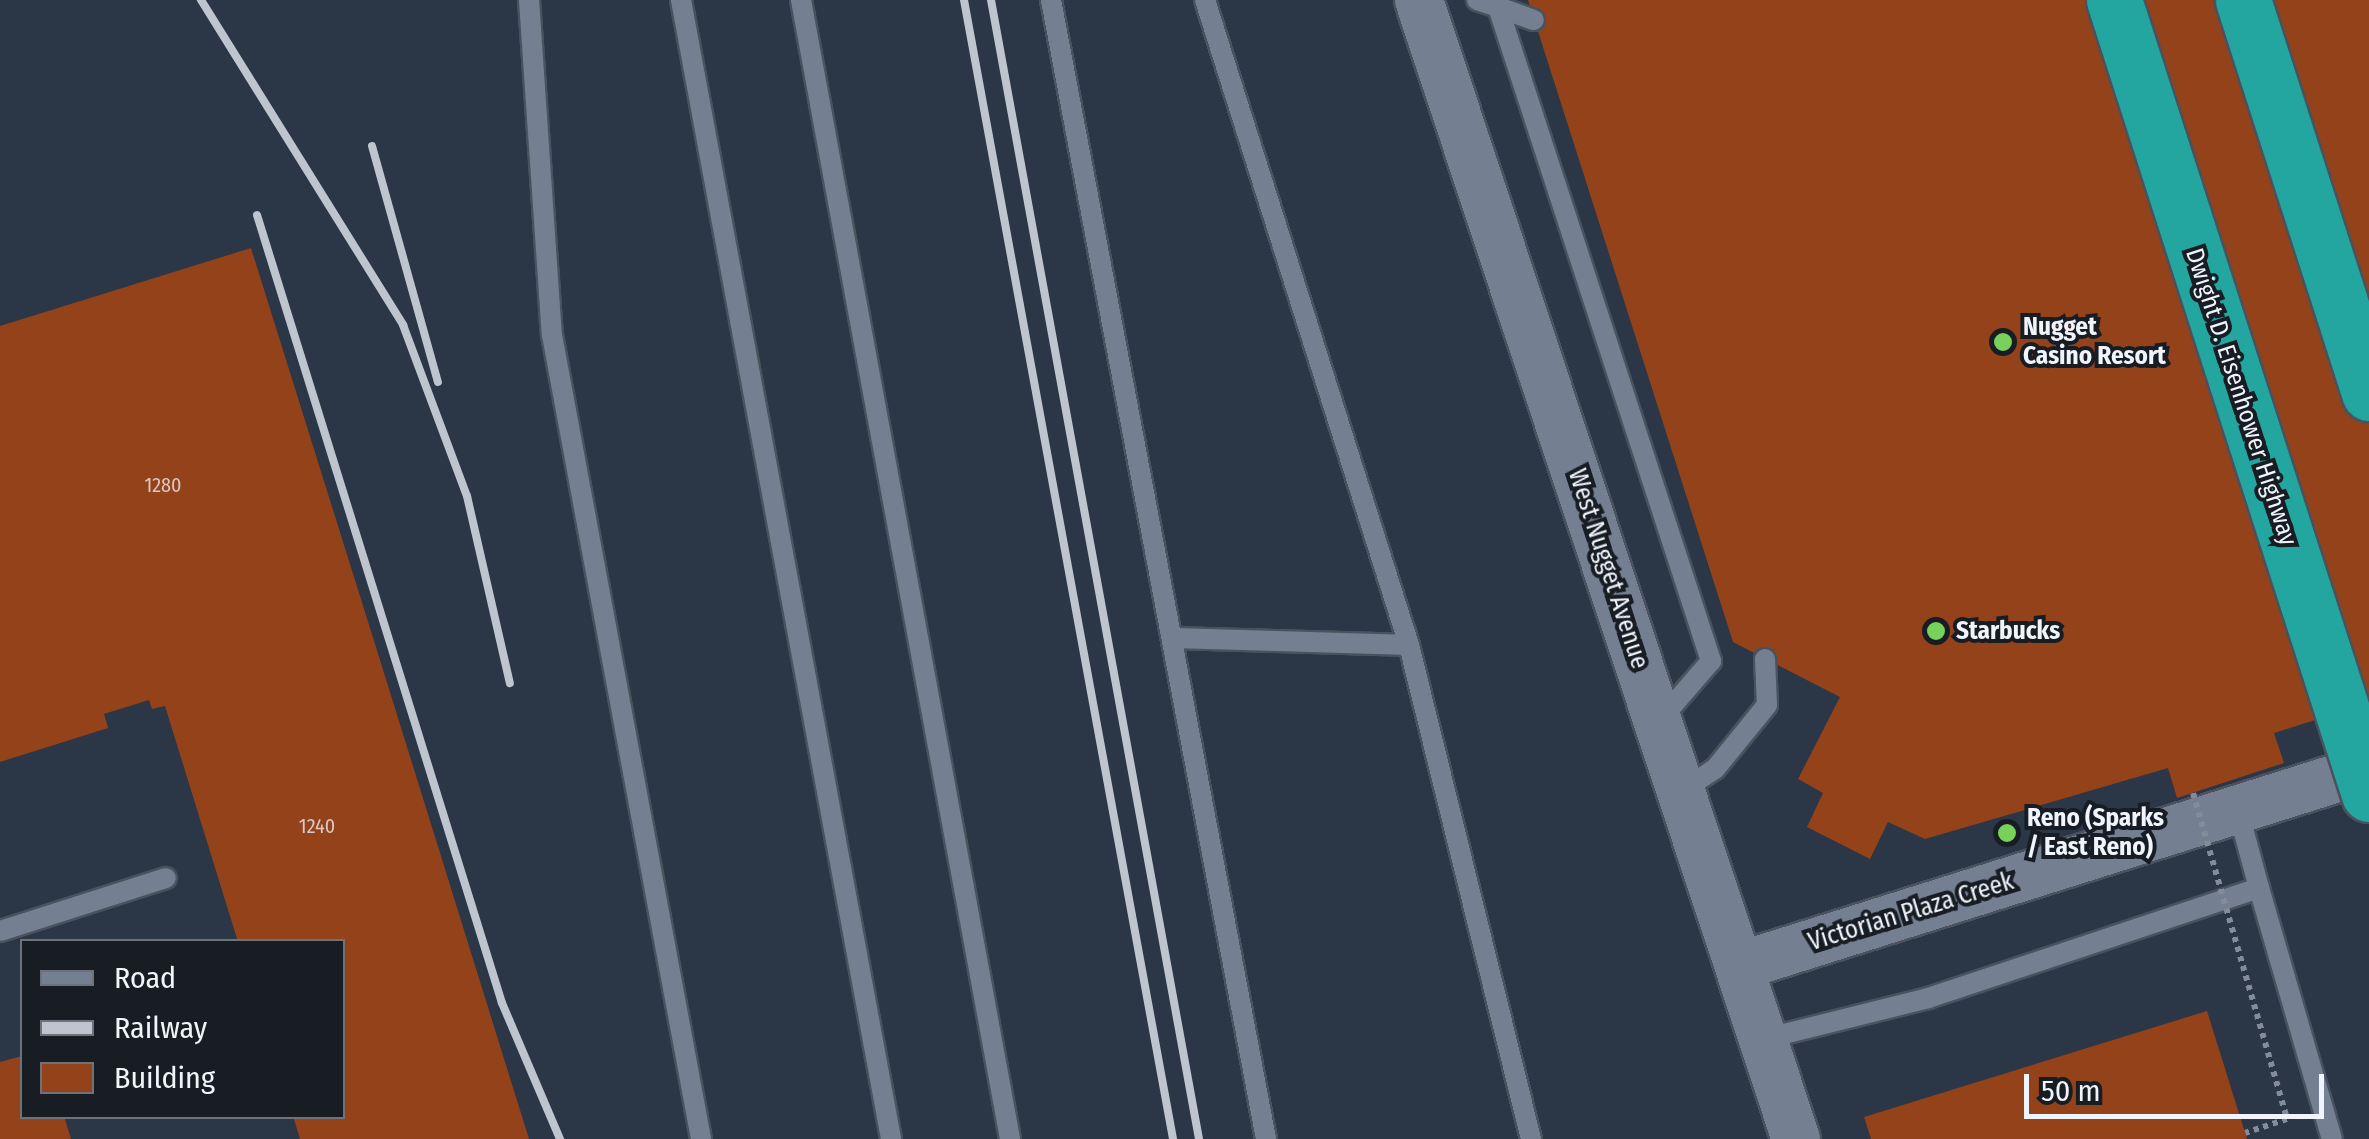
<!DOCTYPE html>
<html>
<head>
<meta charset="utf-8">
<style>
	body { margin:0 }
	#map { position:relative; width:2369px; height:1139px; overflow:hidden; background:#2b3646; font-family:"Fira Sans Condensed",sans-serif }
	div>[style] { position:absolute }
	.building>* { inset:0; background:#94421a }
	.roads { filter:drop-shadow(2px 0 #49525e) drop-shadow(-2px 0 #49525e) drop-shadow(0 2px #49525e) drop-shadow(0 -2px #49525e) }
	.service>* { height:20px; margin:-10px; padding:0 10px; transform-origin:10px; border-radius:10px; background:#748092 }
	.tertiary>* { height:48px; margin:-24px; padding:0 24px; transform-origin:24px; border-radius:24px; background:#748092 }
	.motorway>* { height:55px; margin:-27.5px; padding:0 27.5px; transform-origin:27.5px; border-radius:27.5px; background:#23a69f }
	.rail>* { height:8px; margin:-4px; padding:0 4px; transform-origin:4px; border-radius:4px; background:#bfc5cf }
	.path-bridge>* { height:6px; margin-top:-3px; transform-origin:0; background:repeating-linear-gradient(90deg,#848c99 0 5px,transparent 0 10px) }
	.bridges { filter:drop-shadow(2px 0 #49525e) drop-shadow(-2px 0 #49525e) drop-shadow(0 2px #49525e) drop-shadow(0 -2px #49525e) }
	.motorway-bridge>* { height:55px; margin:-27.5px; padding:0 27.5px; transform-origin:27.5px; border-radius:27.5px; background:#23a69f }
	.dots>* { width:28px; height:28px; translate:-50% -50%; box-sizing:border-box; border:5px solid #181d24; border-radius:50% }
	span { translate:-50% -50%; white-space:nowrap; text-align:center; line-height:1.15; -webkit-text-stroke:8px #181d24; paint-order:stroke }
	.number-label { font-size:20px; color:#d9c8c4 }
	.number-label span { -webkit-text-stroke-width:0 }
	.poi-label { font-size:25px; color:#f0f5fd; font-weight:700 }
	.left { translate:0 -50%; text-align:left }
	.street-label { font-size:25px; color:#f0f5fd }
	.legend { position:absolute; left:20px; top:939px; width:325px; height:180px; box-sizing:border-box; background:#181d24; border:2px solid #6e737b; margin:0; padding:12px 18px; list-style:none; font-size:30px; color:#f0f5fd }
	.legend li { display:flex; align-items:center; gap:20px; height:50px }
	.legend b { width:50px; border:2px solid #6e737b }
	.scale { position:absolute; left:2024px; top:1074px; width:300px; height:45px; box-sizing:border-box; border:5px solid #f0f5fd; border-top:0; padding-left:12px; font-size:30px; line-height:35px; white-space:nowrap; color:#f0f5fd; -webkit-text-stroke:8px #181d24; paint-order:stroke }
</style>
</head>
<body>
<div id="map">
	<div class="building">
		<div style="clip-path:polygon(1528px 0,2369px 0,2369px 703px,2274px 733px,2284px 763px,2177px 798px,2168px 768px,1925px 839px,1888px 822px,1870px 859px,1807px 827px,1823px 793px,1798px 779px,1840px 697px,1733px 642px)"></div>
		<div style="clip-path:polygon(251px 248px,375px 644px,529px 1139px,300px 1139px,293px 1116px,342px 1116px,342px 942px,238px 942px,165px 706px,152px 709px,149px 700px,104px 714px,108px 728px,0 762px,0 326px)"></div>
		<div style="clip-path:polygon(2207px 1011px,2247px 1139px,1871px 1139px,1864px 1117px)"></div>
		<div style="clip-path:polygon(22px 1056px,22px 1116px,64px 1116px,71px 1139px,0 1139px,0 1062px)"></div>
	</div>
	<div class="roads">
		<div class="service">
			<div style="left:529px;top:0;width:336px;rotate:86.1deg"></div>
			<div style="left:552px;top:335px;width:818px;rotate:79.5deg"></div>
			<div style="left:681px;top:0;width:1158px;rotate:79.55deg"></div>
			<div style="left:801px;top:0;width:1158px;rotate:79.6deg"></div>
			<div style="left:1051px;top:0;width:1159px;rotate:79.31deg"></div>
			<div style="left:1205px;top:0;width:676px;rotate:72.45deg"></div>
			<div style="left:1409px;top:645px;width:509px;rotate:76.13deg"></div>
			<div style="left:1477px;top:0;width:22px;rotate:18deg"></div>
			<div style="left:1498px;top:7px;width:688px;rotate:71.96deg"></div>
			<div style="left:1711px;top:661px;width:78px;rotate:130.8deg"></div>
			<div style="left:1498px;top:7px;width:38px;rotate:20deg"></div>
			<div style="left:1176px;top:638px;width:233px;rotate:1.7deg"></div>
			<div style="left:1682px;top:791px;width:40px;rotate:-34deg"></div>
			<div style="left:1715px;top:769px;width:82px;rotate:-50.9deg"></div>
			<div style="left:1767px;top:705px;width:46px;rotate:-92.5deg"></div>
			<div style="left:2259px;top:888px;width:261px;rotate:73.8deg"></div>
			<div style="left:0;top:931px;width:174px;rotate:-17.7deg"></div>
			<div style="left:1764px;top:1039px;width:169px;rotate:-14deg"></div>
			<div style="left:1928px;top:998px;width:349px;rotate:-18.4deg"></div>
			<div style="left:2259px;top:888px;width:81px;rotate:-105.1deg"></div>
		</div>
		<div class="tertiary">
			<div style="left:1419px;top:0;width:1200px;rotate:71.69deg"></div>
			<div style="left:1740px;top:966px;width:659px;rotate:-17.47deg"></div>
		</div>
		<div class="motorway">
			<div style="left:2243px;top:0;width:413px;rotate:72.2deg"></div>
		</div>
	</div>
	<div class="rail">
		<div style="left:201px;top:0;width:383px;rotate:58.1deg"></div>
		<div style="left:403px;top:325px;width:183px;rotate:69.5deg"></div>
		<div style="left:467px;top:496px;width:192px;rotate:77.1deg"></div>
		<div style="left:964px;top:0;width:1158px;rotate:79.6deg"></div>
		<div style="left:991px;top:0;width:1158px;rotate:79.65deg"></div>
		<div style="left:372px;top:146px;width:245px;rotate:74.4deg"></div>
		<div style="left:257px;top:215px;width:825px;rotate:72.73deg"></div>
		<div style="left:502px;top:1003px;width:148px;rotate:66.9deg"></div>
	</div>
	<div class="path-bridge">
		<div style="left:2193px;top:793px;width:339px;rotate:73.9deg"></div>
		<div style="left:2287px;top:1119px;width:44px;rotate:161.6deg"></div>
	</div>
	<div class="bridges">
		<div class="motorway-bridge">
			<div style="left:2114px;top:0;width:834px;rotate:72.2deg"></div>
		</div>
	</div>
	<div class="dots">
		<div style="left:2003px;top:342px;background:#78d158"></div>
		<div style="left:1936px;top:631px;background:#78d158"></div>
		<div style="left:2007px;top:833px;background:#78d158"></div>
	</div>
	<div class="number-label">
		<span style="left:163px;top:485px">1280</span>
		<span style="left:317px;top:826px">1240</span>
	</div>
	<div class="poi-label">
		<span class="left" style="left:2023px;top:342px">Nugget<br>Casino Resort</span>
		<span class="left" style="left:1956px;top:631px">Starbucks</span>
		<span class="left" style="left:2027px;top:833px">Reno (Sparks<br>/ East Reno)</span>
	</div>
	<div class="street-label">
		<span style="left:2241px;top:397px;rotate:72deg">Dwight D. Eisenhower Highway</span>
		<span style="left:1608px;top:569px;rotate:72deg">West Nugget Avenue</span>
		<span style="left:1911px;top:912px;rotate:-17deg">Victorian Plaza Creek</span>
	</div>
	<ul class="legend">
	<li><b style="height:12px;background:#748092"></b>Road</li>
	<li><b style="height:12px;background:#bfc5cf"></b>Railway</li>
	<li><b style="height:28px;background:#94421a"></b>Building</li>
	</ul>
	<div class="scale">50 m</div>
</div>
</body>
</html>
